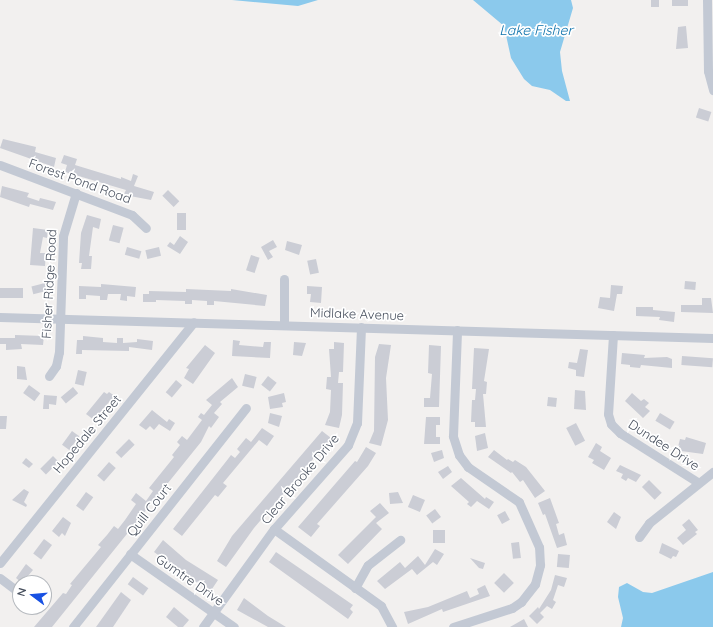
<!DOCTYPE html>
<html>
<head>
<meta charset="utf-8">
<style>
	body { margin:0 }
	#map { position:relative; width:713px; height:627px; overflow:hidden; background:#f2f0ef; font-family:Quicksand,sans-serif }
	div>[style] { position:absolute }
	.water>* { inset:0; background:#8bc9ec }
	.building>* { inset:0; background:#cbcdd5; transform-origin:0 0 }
	.minor>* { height:9px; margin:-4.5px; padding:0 4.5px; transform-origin:4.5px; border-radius:4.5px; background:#c3c9d4 }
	span { translate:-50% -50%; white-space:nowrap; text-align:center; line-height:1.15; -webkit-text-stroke:3.5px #fff; paint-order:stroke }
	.street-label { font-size:13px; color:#474f5d }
	.water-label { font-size:14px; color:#0c71ab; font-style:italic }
	.north { position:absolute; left:12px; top:575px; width:40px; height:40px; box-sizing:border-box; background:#fff; border:1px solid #b5b9be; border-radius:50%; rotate:286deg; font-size:11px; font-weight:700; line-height:16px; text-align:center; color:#474f5d }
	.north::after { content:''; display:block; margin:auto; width:14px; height:18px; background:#1851e3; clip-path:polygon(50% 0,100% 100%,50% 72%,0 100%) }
</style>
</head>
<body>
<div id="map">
	<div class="water">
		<div style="clip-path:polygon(232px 0,318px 0,298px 6px)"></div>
		<div style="clip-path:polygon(473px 0,571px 0,573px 8px,560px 52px,562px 71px,570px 101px,566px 101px,550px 90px,532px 86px,524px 79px,511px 58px,504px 26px)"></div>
		<div style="clip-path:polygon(713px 572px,713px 627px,621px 627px,623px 618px,618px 597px,619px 587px,627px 583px,643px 592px,652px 593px)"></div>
	</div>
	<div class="building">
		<div style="left:651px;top:0;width:8px;height:7px"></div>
		<div style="left:672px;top:0;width:16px;height:6px"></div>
		<div style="clip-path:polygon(686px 26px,688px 48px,676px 49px,678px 27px)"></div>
		<div style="left:699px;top:108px;width:13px;height:10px;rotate:18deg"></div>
		<div style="clip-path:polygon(3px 139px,36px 147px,35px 152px,56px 158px,54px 167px,0 148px)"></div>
		<div style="clip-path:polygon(64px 155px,77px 159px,75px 165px,121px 179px,121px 177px,131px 181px,133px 174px,138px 176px,134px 186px,154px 192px,151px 200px,130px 196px,124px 194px,126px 190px,65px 172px,67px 165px,61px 163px)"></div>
		<div style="clip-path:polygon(2px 186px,29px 193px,27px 197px,39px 201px,40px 198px,56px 202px,53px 210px,30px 204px,29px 207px,0 197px)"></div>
		<div style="left:168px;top:190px;width:16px;height:8px;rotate:45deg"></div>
		<div style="left:177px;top:213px;width:9px;height:17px"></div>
		<div style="clip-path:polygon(87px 215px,101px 219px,99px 229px,93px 227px,89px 256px,92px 256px,91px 269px,81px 269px,82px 263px,79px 263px,81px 233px)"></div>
		<div style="left:113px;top:225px;width:11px;height:16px;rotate:15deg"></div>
		<div style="clip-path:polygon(33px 228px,48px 230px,47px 238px,43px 237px,40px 253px,46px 253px,45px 266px,30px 265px)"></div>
		<div style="clip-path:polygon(180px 236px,188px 242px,180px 254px,167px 246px,170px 242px,174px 245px)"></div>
		<div style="clip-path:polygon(273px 240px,277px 247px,269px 251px,273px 257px,268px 260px,261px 247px)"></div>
		<div style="clip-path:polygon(287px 241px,302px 245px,299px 255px,285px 250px)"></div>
		<div style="left:127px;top:247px;width:15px;height:8px;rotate:16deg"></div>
		<div style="left:159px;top:247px;width:9px;height:14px;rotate:77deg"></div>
		<div style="left:251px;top:255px;width:9px;height:16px;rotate:18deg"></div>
		<div style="left:316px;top:259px;width:14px;height:9px;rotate:78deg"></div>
		<div style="left:685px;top:281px;width:11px;height:8px;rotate:5deg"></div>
		<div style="left:45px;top:283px;width:8px;height:14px;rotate:76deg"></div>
		<div style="clip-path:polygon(101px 284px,136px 287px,135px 297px,127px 296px,127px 301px,120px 300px,121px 294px,108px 294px,107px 300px,100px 300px,100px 296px,86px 295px,86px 299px,79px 299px,79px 286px,101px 287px)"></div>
		<div style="clip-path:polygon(611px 285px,623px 286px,622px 294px,617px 294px,614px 311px,598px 308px,600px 297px,610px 298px)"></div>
		<div style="clip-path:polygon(307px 286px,322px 287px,321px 303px,310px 302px,311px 294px,307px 294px)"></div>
		<div style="left:0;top:288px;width:23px;height:10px"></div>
		<div style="clip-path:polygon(186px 289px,231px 291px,231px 289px,267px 295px,265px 306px,214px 301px,214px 305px,207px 305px,207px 301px,192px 300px,192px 304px,185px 304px,185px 301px,156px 300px,156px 302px,143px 302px,143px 294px,149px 294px,149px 291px,186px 292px)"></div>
		<div style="clip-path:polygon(702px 298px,711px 298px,713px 313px,681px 312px,681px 305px,702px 305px)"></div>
		<div style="clip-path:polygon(636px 307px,653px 307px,653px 310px,675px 312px,674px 322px,659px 320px,660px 317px,636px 316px)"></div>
		<div style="clip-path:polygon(15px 335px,44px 336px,43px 345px,21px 344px,22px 349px,6px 350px,6px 344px,0 344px,0 338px,15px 338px)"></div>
		<div style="clip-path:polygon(83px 336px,103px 338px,103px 342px,117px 343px,117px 338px,123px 338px,123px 343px,137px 342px,137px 339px,153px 341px,152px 350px,129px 347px,129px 351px,82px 350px,82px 354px,76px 354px,77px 340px,83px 340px)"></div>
		<div style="clip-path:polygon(233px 340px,240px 341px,239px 345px,263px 347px,264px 342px,271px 342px,270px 358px,232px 356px)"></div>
		<div style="clip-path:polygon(294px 342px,306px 343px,302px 356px,293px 355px)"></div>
		<div style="clip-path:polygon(334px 342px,344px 343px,343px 372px,339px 372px,338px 383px,343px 383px,342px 415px,339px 428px,325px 425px,330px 412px,331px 390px,326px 389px,327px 377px,331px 377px,329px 349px,334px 349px)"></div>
		<div style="clip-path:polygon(379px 344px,391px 345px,386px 378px,388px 420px,381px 446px,369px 443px,374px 431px,375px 357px)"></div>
		<div style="clip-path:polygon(205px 345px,215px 353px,193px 384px,184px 378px,189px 369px,186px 368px)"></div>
		<div style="clip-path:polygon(429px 345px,441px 346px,439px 407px,424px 407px,424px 398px,430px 398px,432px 374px,428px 373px)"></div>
		<div style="clip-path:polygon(474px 348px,489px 349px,484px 381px,487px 382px,486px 394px,483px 394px,486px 427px,475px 427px,475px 422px,471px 422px,472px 400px,475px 400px,476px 389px,472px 389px)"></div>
		<div style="clip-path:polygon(580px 349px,588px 350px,584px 377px,576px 376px,576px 370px,568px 368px,569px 362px,577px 363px)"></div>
		<div style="clip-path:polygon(622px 353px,645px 355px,644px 358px,667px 357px,672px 359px,672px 368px,641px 365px,640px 368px,630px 367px,630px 365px,621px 364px)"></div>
		<div style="left:682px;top:356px;width:31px;height:9px;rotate:4deg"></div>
		<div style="clip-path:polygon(17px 366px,25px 367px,27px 380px,17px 379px)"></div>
		<div style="left:78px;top:370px;width:9px;height:14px;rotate:13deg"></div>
		<div style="left:245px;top:374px;width:12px;height:12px;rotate:14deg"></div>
		<div style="left:268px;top:376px;width:11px;height:11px;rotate:38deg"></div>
		<div style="clip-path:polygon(232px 378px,238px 387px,220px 402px,222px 404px,214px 413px,219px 417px,211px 428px,209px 426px,201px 442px,52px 627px,34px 627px,63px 593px,66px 594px,72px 585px,70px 584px,101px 547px,98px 545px,107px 535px,114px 526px,118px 529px,125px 520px,136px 504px,131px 500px,136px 493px,146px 501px,153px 491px,149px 488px,174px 457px,172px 455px,180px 445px,177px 442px,182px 436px,187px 440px,202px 420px,198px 417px,201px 413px,204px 415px,212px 405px,206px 400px)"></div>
		<div style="left:176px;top:380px;width:8px;height:16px;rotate:40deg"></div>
		<div style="left:29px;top:385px;width:14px;height:10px;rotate:36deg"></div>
		<div style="left:73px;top:387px;width:8px;height:16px;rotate:50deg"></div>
		<div style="clip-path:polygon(575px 390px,585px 391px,586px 410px,574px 409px)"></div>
		<div style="clip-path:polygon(104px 392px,107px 394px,109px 392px,119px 399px,114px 406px,109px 402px,94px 420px,86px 414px)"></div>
		<div style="clip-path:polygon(284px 393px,286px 402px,282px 403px,283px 407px,270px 409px,268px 397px)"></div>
		<div style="clip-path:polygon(632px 393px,641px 401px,644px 399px,649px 403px,645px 407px,650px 411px,643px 418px,625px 401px)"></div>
		<div style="clip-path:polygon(44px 395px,57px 396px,56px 405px,49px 404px,49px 409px,43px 409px)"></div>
		<div style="left:548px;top:397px;width:9px;height:9px;rotate:6deg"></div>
		<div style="clip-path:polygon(152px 410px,167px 422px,169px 419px,175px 423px,170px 431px,159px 424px,154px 430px,150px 426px,146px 430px,139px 425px)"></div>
		<div style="clip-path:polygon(270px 413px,282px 416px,279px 427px,268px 423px)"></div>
		<div style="left:660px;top:413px;width:17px;height:9px;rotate:31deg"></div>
		<div style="clip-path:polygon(0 416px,7px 416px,6px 429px,0 429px)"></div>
		<div style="clip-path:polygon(426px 417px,440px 417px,440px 425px,436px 425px,436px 437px,440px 437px,440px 444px,424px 444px)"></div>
		<div style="left:576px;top:423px;width:20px;height:11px;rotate:63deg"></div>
		<div style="clip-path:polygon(262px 428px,274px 436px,267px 446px,259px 440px,223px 483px,227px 486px,218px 497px,215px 495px,182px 536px,173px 529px,228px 459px,231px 455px,235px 458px,240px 452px,237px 449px,246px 438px,251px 442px)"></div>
		<div style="left:72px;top:431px;width:9px;height:17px;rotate:36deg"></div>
		<div style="clip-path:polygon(322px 431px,331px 438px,254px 528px,226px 567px,217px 561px,232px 536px)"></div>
		<div style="clip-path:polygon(485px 433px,488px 448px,477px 451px,475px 436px)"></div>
		<div style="clip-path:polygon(686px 437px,706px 443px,703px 454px,681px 451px,681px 448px,678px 447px,680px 439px,685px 440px)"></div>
		<div style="left:129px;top:439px;width:8px;height:19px;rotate:45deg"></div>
		<div style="clip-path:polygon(596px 443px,602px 447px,600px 451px,611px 458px,604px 470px,592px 463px,594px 460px,588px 457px)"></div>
		<div style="clip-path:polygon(366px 447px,376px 453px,368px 466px,317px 524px,320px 526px,311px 537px,298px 527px,355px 461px,357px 462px)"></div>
		<div style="clip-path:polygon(442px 450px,444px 458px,434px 462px,431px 453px)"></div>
		<div style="clip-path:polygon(494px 450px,507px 460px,508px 459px,513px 462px,515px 460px,526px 467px,545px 491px,535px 498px,523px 480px,520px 482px,512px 472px,511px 473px,488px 457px)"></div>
		<div style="left:53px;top:456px;width:8px;height:18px;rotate:45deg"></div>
		<div style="clip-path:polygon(26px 458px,33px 464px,29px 468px,22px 463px)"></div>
		<div style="left:109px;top:462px;width:9px;height:18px;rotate:41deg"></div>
		<div style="clip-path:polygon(620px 465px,641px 475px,636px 482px,628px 478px,626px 481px,621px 478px,623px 474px,616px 471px)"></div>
		<div style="clip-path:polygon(448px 466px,452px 472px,443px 479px,438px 472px)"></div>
		<div style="clip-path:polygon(461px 478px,485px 499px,486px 497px,494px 502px,489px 509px,477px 501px,471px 507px,467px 504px,469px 502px,451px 486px)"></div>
		<div style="left:649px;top:480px;width:18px;height:10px;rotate:45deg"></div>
		<div style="clip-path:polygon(24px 489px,29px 492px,24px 502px,27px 505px,26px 507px,12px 500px)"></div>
		<div style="left:86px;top:492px;width:9px;height:17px;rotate:36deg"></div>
		<div style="clip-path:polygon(398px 492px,403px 503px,390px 504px,389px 493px)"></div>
		<div style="left:413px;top:495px;width:13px;height:13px;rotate:23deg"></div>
		<div style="clip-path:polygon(550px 498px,559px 523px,556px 524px,559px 535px,564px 533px,567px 545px,557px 548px,545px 514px,543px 515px,538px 503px)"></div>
		<div style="clip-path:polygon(380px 503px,389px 513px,376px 523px,382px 529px,348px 564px,338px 555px,376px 517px,370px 511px)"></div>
		<div style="left:435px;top:509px;width:10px;height:11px;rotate:53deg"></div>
		<div style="left:505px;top:511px;width:10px;height:9px;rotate:61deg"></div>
		<div style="clip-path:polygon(614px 512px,621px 517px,616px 529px,607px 522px)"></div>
		<div style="clip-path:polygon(63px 517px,71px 523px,65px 536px,62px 533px,59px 537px,52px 531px)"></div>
		<div style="clip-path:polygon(689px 519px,698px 530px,695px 532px,697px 534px,683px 545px,677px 538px,686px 530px,682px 525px)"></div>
		<div style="left:433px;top:530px;width:12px;height:13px"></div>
		<div style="left:44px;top:539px;width:10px;height:18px;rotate:37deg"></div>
		<div style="clip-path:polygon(163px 540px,186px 560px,218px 580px,210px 592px,154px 552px)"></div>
		<div style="left:519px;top:542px;width:16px;height:8px;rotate:83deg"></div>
		<div style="clip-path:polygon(662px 543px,679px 551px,676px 557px,673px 556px,671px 559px,659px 553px)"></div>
		<div style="clip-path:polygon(435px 549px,444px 554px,437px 565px,433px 562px,417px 575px,412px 569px,385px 589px,377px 581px,400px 562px,405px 568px,418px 556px,425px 565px)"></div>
		<div style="clip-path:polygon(276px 552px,353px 605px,350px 609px,353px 612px,348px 619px,269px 562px)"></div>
		<div style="left:558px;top:554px;width:12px;height:13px;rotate:5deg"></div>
		<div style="clip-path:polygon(470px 558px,485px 563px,483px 569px,479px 568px)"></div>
		<div style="clip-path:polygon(26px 564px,33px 570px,22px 583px,16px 578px)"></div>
		<div style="left:504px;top:573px;width:14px;height:14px;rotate:45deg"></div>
		<div style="clip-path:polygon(555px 575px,567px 578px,564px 587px,558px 585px,553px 600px,556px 602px,552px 609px,547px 606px,540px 613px,544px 617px,537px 624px,529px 616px,538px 607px,539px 609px,551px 590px)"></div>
		<div style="left:133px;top:577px;width:19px;height:9px;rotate:36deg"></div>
		<div style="clip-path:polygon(485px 585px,490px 596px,443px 612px,442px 609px,408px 624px,404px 612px,428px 607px,467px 591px,470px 598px,479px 594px,477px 589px)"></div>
		<div style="clip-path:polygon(121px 592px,131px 600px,113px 627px,96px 627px)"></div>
		<div style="clip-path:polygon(244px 598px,268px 616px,286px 627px,268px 627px,237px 610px)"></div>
		<div style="clip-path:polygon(174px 607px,189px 620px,183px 627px,178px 627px,166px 617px)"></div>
		<div style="clip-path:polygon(524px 619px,528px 627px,510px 627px)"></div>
	</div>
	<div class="minor">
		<div style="left:707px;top:0;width:71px;rotate:89.2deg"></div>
		<div style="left:708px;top:71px;width:20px;rotate:75deg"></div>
		<div style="left:0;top:165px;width:141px;rotate:20.7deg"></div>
		<div style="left:132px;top:215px;width:19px;rotate:43deg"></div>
		<div style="left:0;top:317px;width:713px;rotate:1.69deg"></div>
		<div style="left:284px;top:325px;width:46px;rotate:-90deg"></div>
		<div style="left:613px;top:335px;width:79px;rotate:93.6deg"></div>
		<div style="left:608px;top:414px;width:10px;rotate:73deg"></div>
		<div style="left:611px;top:424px;width:13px;rotate:45deg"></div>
		<div style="left:620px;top:433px;width:93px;rotate:32.3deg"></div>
		<div style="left:49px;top:376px;width:12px;rotate:-55deg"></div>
		<div style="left:56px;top:366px;width:14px;rotate:-78deg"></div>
		<div style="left:59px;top:352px;width:116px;rotate:-88deg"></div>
		<div style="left:63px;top:236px;width:45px;rotate:-73.2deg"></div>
		<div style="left:274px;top:529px;width:132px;rotate:35.7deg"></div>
		<div style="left:381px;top:606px;width:24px;rotate:62deg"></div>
		<div style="left:639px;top:537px;width:17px;rotate:-54deg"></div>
		<div style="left:649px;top:523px;width:82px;rotate:-38.6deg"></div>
		<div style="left:130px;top:554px;width:127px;rotate:35.1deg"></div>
		<div style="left:0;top:563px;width:309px;rotate:-51.2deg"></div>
		<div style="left:0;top:578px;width:25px;rotate:37deg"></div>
		<div style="left:355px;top:588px;width:26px;rotate:-61deg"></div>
		<div style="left:368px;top:565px;width:41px;rotate:-38deg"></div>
		<div style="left:73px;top:627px;width:279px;rotate:-51.7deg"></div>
		<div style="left:203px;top:627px;width:121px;rotate:-54.1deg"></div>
		<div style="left:274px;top:529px;width:112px;rotate:-48.6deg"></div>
		<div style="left:348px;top:445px;width:24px;rotate:-68deg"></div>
		<div style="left:357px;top:423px;width:96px;rotate:-87.6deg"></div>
		<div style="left:453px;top:627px;width:62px;rotate:-17.9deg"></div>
		<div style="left:512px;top:608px;width:11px;rotate:-34deg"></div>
		<div style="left:521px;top:602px;width:23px;rotate:-52deg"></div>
		<div style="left:535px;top:584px;width:20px;rotate:-75deg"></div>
		<div style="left:540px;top:565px;width:18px;rotate:-93deg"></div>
		<div style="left:539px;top:547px;width:49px;rotate:-114deg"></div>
		<div style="left:519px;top:502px;width:62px;rotate:-145.5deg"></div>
		<div style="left:468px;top:467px;width:15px;rotate:-127deg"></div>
		<div style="left:459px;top:455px;width:20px;rotate:-108deg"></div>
		<div style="left:453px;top:436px;width:106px;rotate:-87.8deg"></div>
	</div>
	<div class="street-label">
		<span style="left:80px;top:181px;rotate:20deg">Forest Pond Road</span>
		<span style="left:49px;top:284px;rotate:-87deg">Fisher Ridge Road</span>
		<span style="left:357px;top:314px;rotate:2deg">Midlake Avenue</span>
		<span style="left:87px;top:434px;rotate:-50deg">Hopedale Street</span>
		<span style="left:664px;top:445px;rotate:33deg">Dundee Drive</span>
		<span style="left:300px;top:479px;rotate:-50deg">Clear Brooke Drive</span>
		<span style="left:149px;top:510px;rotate:-52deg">Quill Court</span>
		<span style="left:190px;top:580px;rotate:35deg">Gumtre Drive</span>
	</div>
	<div class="water-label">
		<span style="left:536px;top:30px">Lake Fisher</span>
	</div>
	<div class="north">N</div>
</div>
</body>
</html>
